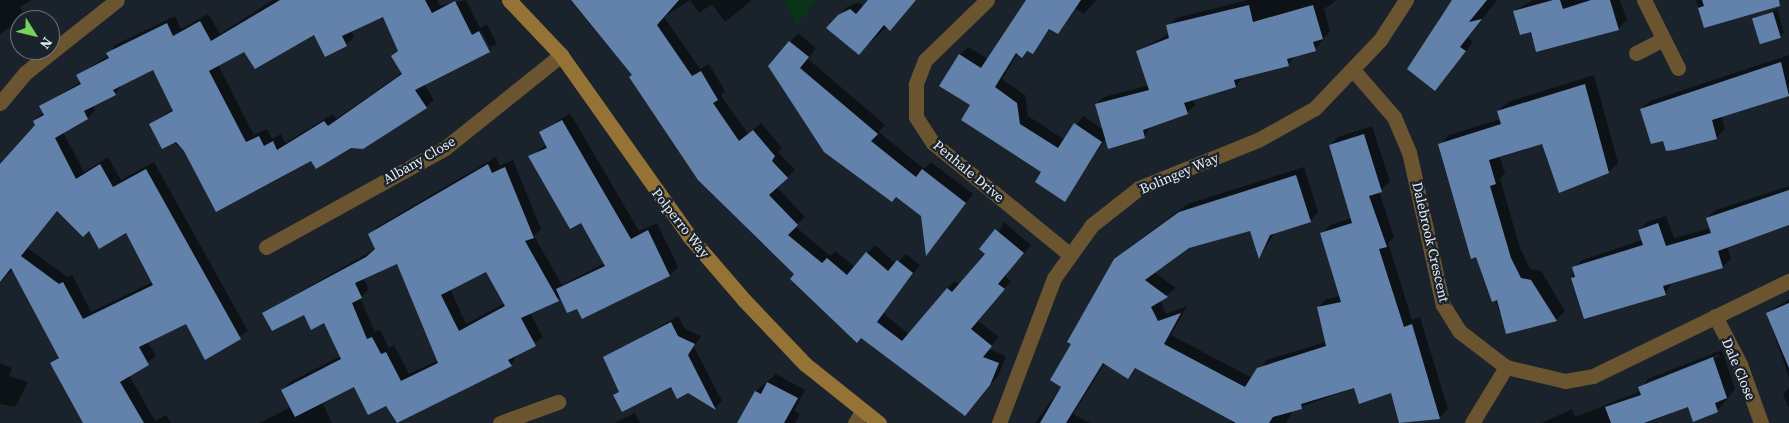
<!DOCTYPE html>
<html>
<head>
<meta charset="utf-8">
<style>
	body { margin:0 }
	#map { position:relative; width:1789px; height:423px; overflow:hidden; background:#1a222b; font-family:"Source Serif 4",serif }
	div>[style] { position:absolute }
	.green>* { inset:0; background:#0a3418 }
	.shadow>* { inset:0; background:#0007 }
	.building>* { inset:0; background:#6382ab; transform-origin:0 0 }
	.street>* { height:15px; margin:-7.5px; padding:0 7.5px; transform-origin:7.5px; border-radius:7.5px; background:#6b5531 }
	.secondary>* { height:15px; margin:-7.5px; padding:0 7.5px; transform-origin:7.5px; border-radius:7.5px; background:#957235 }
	span { translate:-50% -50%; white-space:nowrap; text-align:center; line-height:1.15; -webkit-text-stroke:4.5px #1a222b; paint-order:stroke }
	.street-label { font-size:14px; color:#e9eef4 }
	.north { position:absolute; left:10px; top:10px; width:50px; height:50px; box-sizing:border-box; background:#1a222b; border:1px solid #6d747b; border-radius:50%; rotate:126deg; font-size:14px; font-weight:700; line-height:20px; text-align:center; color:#e9eef4 }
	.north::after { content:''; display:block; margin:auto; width:18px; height:22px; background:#76d25a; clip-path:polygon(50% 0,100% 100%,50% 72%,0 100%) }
</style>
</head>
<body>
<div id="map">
	<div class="green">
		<div style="clip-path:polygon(784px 0,817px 0,797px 25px)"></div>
	</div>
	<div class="shadow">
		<div style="clip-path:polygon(0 0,32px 0,20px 7px,25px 18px,0 34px)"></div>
		<div style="clip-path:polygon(evenodd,273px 0,437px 0,440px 6px,466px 0,480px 28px,487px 24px,497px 44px,424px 84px,434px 100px,426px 107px,351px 146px,311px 159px,185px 151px,150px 124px,173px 109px,153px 69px,122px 84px,115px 94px,93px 105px,95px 110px,88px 118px,63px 132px,84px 172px,108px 157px,121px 180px,154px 162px,248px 331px,205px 358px,186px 322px,147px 341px,156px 356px,129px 375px,155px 421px,166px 415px,171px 423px,85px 423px,52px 363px,59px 356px,13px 269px,0 282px,0 167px,36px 125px,34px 121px,44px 112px,41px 106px,81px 82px,78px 75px,109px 55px,115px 45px,175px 16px,181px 29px,208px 14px,220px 34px,273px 0,383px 15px,399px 50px,392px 56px,403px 72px,336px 119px,333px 114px,285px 143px,281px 134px,272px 139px,267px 129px,254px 135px,218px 65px,244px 50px,314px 33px,346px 45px,354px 37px,351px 31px,383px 15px,273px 0,478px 25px,491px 50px,488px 50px,478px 25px,273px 0,58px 210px,90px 229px,127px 231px,153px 282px,91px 312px,72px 275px,68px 277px,27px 248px,58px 210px)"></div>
		<div style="clip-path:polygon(570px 0,752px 0,725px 22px,712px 4px,699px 13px,690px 0,664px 17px,700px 69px,709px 64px,725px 91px,721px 96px,748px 134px,761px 123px,782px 148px,778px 152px,795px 170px,777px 187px,805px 217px,795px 226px,830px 256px,835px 251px,855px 267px,875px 245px,896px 264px,906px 254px,920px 265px,883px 313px,909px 334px,947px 288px,955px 281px,960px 285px,987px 254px,1004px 222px,1031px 245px,1005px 276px,1011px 281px,978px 321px,999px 337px,989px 349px,1006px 356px,998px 376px,972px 407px,796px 274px)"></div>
		<div style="clip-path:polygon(870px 0,916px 0,867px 45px,839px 16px,847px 7px,859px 2px,864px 6px)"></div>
		<div style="clip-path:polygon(1039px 0,1096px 0,1084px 14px,1076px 9px,1058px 33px,1051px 28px,1033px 52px,1018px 53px,1002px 79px,1025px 95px,1028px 116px,1065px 140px,1083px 116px,1104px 130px,1096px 104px,1104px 97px,1149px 85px,1137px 51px,1169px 34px,1168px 26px,1176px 18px,1248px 0,1337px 0,1324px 9px,1330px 31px,1315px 49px,1295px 55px,1288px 65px,1243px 77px,1236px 86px,1193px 99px,1195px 105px,1187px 113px,1151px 125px,1144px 137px,1106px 138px,1065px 200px,1043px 172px,972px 104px,960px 55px,968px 47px,988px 59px)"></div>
		<div style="clip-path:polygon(1453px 0,1497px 0,1468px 38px,1473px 42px,1435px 90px,1438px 20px)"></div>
		<div style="clip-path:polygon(1533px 0,1620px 0,1627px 20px,1619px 28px,1537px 51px,1532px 31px,1514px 11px)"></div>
		<div style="clip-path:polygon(1696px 0,1754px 0,1705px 26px)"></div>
		<div style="clip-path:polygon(1777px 9px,1784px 32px,1780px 37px,1754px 19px)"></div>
		<div style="clip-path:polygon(798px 33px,816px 48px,808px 59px,885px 125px,879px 132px,924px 169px,931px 162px,973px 194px,927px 254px,922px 215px,825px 151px,790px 42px)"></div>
		<div style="clip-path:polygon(1789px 55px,1789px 95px,1721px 116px,1725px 129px,1716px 138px,1664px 139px,1641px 109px,1650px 101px)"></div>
		<div style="clip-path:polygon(1594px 75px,1618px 163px,1608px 172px,1543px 142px,1499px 155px,1505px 173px,1500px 179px,1520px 248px,1530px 269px,1541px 271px,1565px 311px,1556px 320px,1507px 333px,1440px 145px,1449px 135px,1501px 119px,1498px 111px,1508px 102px)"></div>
		<div style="clip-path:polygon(evenodd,570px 113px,639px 231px,657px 223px,678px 267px,670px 275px,578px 307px,561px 297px,530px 313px,543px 337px,517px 354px,511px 365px,395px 422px,386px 404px,355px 386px,322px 402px,332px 423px,259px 423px,291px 407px,282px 390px,290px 382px,341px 356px,324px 322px,304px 313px,263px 313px,375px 249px,369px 235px,377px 227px,496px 157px,500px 166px,513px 160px,541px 229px,534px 236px,562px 285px,605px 263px,581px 221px,530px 157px,547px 144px,541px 132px,570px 113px,397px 262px,439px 360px,409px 374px,394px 345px,389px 348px,380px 330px,375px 332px,360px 298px,369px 289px,363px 278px,397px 262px,570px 113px,487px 270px,505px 303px,466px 324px,450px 289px,487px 270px)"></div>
		<div style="clip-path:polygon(1372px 126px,1390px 182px,1379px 191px,1394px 237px,1388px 243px,1412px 320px,1420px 317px,1448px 409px,1439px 418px,1401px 423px,1392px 392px,1355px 387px,1293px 410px,1286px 423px,1230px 423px,1232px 419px,1137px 367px,1127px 378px,1105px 363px,1073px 414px,1090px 423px,1035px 423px,1062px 386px,1051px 380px,1124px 251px,1188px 204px,1304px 167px,1318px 212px,1310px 221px,1275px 232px,1260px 257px,1251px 230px,1189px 247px,1154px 272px,1176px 288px,1160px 300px,1166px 314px,1187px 306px,1171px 335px,1252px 378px,1267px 360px,1326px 342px,1318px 308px,1326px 299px,1341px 296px,1322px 234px,1330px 225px,1352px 218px,1330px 145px,1338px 137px)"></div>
		<div style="clip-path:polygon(1789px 186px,1789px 224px,1727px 247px,1731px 259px,1722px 267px,1672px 282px,1665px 294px,1572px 279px,1574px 268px,1582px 260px,1642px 240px,1639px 230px,1647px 222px,1666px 216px,1674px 238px,1711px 228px,1707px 218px,1716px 210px)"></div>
		<div style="clip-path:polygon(1789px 299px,1789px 378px,1767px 313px)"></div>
		<div style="clip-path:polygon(678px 316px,685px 329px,701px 336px,694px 347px,722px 401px,715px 408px,672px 385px,615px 395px,620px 390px,605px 358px)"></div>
		<div style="clip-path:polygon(evenodd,1722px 350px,1735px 389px,1717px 411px,1689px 406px,1648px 423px,1542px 423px,1572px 409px,1575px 417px,1641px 391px,1648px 379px,1722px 350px,1719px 354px,1720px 356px,1648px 385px,1648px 382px,1719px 354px)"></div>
		<div style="clip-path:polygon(0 363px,12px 368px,9px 376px,28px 382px,15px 407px,0 404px)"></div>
		<div style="clip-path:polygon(776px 374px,805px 390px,794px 411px,800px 414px,795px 423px,750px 423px,741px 418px,756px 391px)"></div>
		<div style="clip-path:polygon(1789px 388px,1789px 408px,1783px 394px)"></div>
		<div style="clip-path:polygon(635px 413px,640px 423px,615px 423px)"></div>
	</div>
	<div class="building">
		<div style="clip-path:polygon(evenodd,280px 0,425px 0,432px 13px,455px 1px,472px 35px,479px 31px,490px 52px,415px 90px,427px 108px,363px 149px,351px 148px,316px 169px,311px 161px,216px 212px,184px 151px,176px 142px,162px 149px,149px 124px,173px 111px,153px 70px,113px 90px,116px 95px,84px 111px,88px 119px,55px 138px,76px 179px,100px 164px,113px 187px,146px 169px,241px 339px,205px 360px,186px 324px,139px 347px,149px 365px,120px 382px,144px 423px,83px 423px,50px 363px,59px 358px,11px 268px,0 282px,0 164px,35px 125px,33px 121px,44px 115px,39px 106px,81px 84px,76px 75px,109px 58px,106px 53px,167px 23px,173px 36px,200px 21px,211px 41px,280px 0,383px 17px,398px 51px,391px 56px,402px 74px,328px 126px,324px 121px,277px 150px,273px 141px,264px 146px,259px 136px,246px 142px,209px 71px,244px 52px,255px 69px,314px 35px,325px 57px,347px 46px,342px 36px,383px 17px,280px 0,57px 211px,83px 237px,89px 231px,99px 249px,126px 233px,153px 285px,83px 319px,63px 282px,59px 284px,21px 256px,57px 211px)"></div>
		<div style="clip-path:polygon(571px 0,679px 0,657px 25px,692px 76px,701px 71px,718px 100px,713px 103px,739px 141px,753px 130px,775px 156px,772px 161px,788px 178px,769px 195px,798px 225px,788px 235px,822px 263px,827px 258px,847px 275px,866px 252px,888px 271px,897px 260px,913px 273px,877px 322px,902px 341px,947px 288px,952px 292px,985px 254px,979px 249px,995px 229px,1024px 253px,998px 284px,1005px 289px,971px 329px,992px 346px,983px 357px,999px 363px,990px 385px,965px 416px,861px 338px,857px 343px,790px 279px,794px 274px,698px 180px,629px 77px,632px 75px)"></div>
		<div style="clip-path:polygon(868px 0,916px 0,890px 31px,884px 25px,859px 55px,826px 28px,838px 15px,850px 9px,856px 14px)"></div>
		<div style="clip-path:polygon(1026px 0,1081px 0,1058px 34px,1049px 29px,1033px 54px,1027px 51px,1022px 58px,1016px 53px,995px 87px,1017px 103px,1020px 124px,1058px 148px,1074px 123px,1102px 142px,1065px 202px,1035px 182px,1041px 172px,961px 120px,970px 105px,939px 86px,959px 54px,981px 68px)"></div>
		<div style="clip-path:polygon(1452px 0,1487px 0,1469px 22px,1482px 19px,1460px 47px,1466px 51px,1435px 91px,1407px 69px)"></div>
		<div style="clip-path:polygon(1553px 0,1560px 0,1563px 9px,1591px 0,1610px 0,1619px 30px,1536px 52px,1531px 32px,1520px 35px,1513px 11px)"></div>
		<div style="clip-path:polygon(1702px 0,1779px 0,1780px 6px,1704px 28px,1698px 8px,1704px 6px)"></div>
		<div style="clip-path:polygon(1249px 5px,1253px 22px,1313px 5px,1323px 39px,1313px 42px,1316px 51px,1287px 59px,1289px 66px,1234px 80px,1236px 87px,1184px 103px,1188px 114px,1143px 130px,1145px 138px,1108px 149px,1095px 104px,1149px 90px,1136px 51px,1169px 38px,1166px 25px)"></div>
		<div style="left:1773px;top:12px;width:27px;height:22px;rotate:73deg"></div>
		<div style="clip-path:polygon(789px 41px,809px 57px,800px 68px,878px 134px,871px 141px,916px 177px,922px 169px,966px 203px,926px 256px,921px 216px,896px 197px,892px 202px,824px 152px,768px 66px)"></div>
		<div style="clip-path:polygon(1781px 62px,1789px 96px,1712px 120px,1717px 139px,1674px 150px,1666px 151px,1663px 141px,1651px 144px,1640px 109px)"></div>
		<div style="clip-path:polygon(1585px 84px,1609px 173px,1559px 193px,1542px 144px,1489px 160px,1496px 184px,1490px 186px,1511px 258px,1521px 278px,1531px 280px,1557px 321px,1506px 334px,1497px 300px,1492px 302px,1476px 257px,1471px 259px,1438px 144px,1501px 124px,1497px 111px)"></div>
		<div style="clip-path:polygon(562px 120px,631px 239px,648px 230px,670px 276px,582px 319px,577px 309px,567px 313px,556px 289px,605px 266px,581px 223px,570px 229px,528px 156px,547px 148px,539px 132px)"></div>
		<div style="clip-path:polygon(1364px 134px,1382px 192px,1369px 196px,1387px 247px,1379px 249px,1404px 327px,1412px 324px,1440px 419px,1399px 423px,1391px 393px,1359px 404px,1354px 388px,1301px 404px,1302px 409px,1273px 417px,1269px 423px,1236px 423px,1135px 368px,1128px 379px,1103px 363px,1066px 423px,1040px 423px,1061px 387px,1050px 380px,1071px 344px,1067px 342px,1114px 259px,1179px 212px,1296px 175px,1311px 222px,1270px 235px,1259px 259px,1250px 231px,1189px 248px,1145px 280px,1168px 297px,1151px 307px,1158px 321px,1181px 313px,1164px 344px,1245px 387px,1257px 368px,1326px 346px,1317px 307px,1341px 302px,1320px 233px,1352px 223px,1329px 145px)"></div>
		<div style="clip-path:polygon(evenodd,488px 164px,492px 173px,505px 167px,534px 238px,525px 241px,559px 301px,521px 318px,536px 346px,508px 360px,512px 366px,397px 423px,386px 406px,368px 415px,354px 387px,295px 417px,281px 390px,341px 359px,324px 323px,311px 330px,304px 315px,272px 331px,262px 313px,366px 257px,375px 249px,368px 234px,488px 164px,397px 264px,438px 363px,401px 381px,386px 352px,381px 354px,372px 337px,367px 339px,352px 303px,362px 298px,355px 283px,397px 264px,488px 164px,486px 272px,505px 306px,459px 331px,441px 295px,486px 272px)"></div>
		<div style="clip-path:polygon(1789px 190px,1789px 225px,1718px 251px,1723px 268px,1663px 286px,1666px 295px,1584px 319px,1571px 278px,1575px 277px,1572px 267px,1643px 245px,1638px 230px,1658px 223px,1666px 246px,1711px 233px,1706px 218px)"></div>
		<div style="clip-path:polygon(1789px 303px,1789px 368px,1766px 313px)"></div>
		<div style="clip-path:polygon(671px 322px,678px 336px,695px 344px,688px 355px,716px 410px,688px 393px,677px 399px,671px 387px,622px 412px,613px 395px,619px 392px,603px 357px)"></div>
		<div style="clip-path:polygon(1713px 357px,1727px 398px,1715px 403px,1718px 412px,1693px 422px,1688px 407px,1644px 423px,1611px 423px,1605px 407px,1641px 395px,1638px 387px)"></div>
		<div style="clip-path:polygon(767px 382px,798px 398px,784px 423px,737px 423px,755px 391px,761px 394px)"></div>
	</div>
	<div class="street">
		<div style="left:987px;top:0;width:86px;rotate:135.9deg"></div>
		<div style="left:925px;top:60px;width:26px;rotate:111deg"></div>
		<div style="left:916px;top:84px;width:33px;rotate:90deg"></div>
		<div style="left:916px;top:117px;width:31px;rotate:57deg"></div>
		<div style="left:933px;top:143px;width:176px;rotate:39.2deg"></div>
		<div style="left:1644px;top:0;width:76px;rotate:63.4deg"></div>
		<div style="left:1636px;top:53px;width:30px;rotate:-27deg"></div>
		<div style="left:1354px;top:71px;width:61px;rotate:49deg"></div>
		<div style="left:1394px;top:117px;width:38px;rotate:67deg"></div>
		<div style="left:1409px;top:152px;width:157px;rotate:77.5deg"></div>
		<div style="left:1443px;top:305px;width:31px;rotate:58deg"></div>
		<div style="left:1459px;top:331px;width:59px;rotate:37.5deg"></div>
		<div style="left:1506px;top:367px;width:61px;rotate:13.3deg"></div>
		<div style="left:1565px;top:381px;width:28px;rotate:-10deg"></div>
		<div style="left:1593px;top:376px;width:218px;rotate:-25.9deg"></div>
		<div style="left:0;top:103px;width:39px;rotate:-50deg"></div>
		<div style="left:25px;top:73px;width:117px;rotate:-38.4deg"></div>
		<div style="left:266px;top:247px;width:205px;rotate:-28.9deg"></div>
		<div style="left:445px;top:148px;width:149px;rotate:-38.7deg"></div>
		<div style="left:1715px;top:316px;width:54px;rotate:62.5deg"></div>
		<div style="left:1740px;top:364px;width:63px;rotate:70.4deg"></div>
		<div style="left:500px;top:423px;width:62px;rotate:-19.9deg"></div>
		<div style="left:855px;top:423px;width:13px;rotate:-58deg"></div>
		<div style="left:999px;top:423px;width:155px;rotate:-69.2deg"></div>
		<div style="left:1054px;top:278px;width:65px;rotate:-54.4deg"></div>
		<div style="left:1092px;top:225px;width:60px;rotate:-38.2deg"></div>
		<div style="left:1139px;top:188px;width:128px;rotate:-22deg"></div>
		<div style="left:1258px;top:140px;width:65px;rotate:-29.3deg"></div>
		<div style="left:1315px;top:108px;width:94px;rotate:-46.3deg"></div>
		<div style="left:1380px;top:40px;width:48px;rotate:-57deg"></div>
		<div style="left:1472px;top:423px;width:66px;rotate:-58.7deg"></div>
	</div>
	<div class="secondary">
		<div style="left:509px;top:0;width:76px;rotate:46.6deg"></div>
		<div style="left:561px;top:55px;width:222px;rotate:54.7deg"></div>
		<div style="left:689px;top:236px;width:84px;rotate:49.3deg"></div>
		<div style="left:744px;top:300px;width:88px;rotate:46.4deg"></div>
		<div style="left:805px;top:364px;width:95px;rotate:38.6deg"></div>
	</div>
	<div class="street-label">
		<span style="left:419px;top:160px;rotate:-30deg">Albany Close</span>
		<span style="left:969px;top:171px;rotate:40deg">Penhale Drive</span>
		<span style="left:1179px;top:173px;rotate:-23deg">Bolingey Way</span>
		<span style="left:681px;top:223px;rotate:52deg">Polperro Way</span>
		<span style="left:1431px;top:242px;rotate:77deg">Dalebrook Crescent</span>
		<span style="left:1739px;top:369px;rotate:67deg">Dale Close</span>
	</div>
	<div class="north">N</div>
</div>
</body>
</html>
